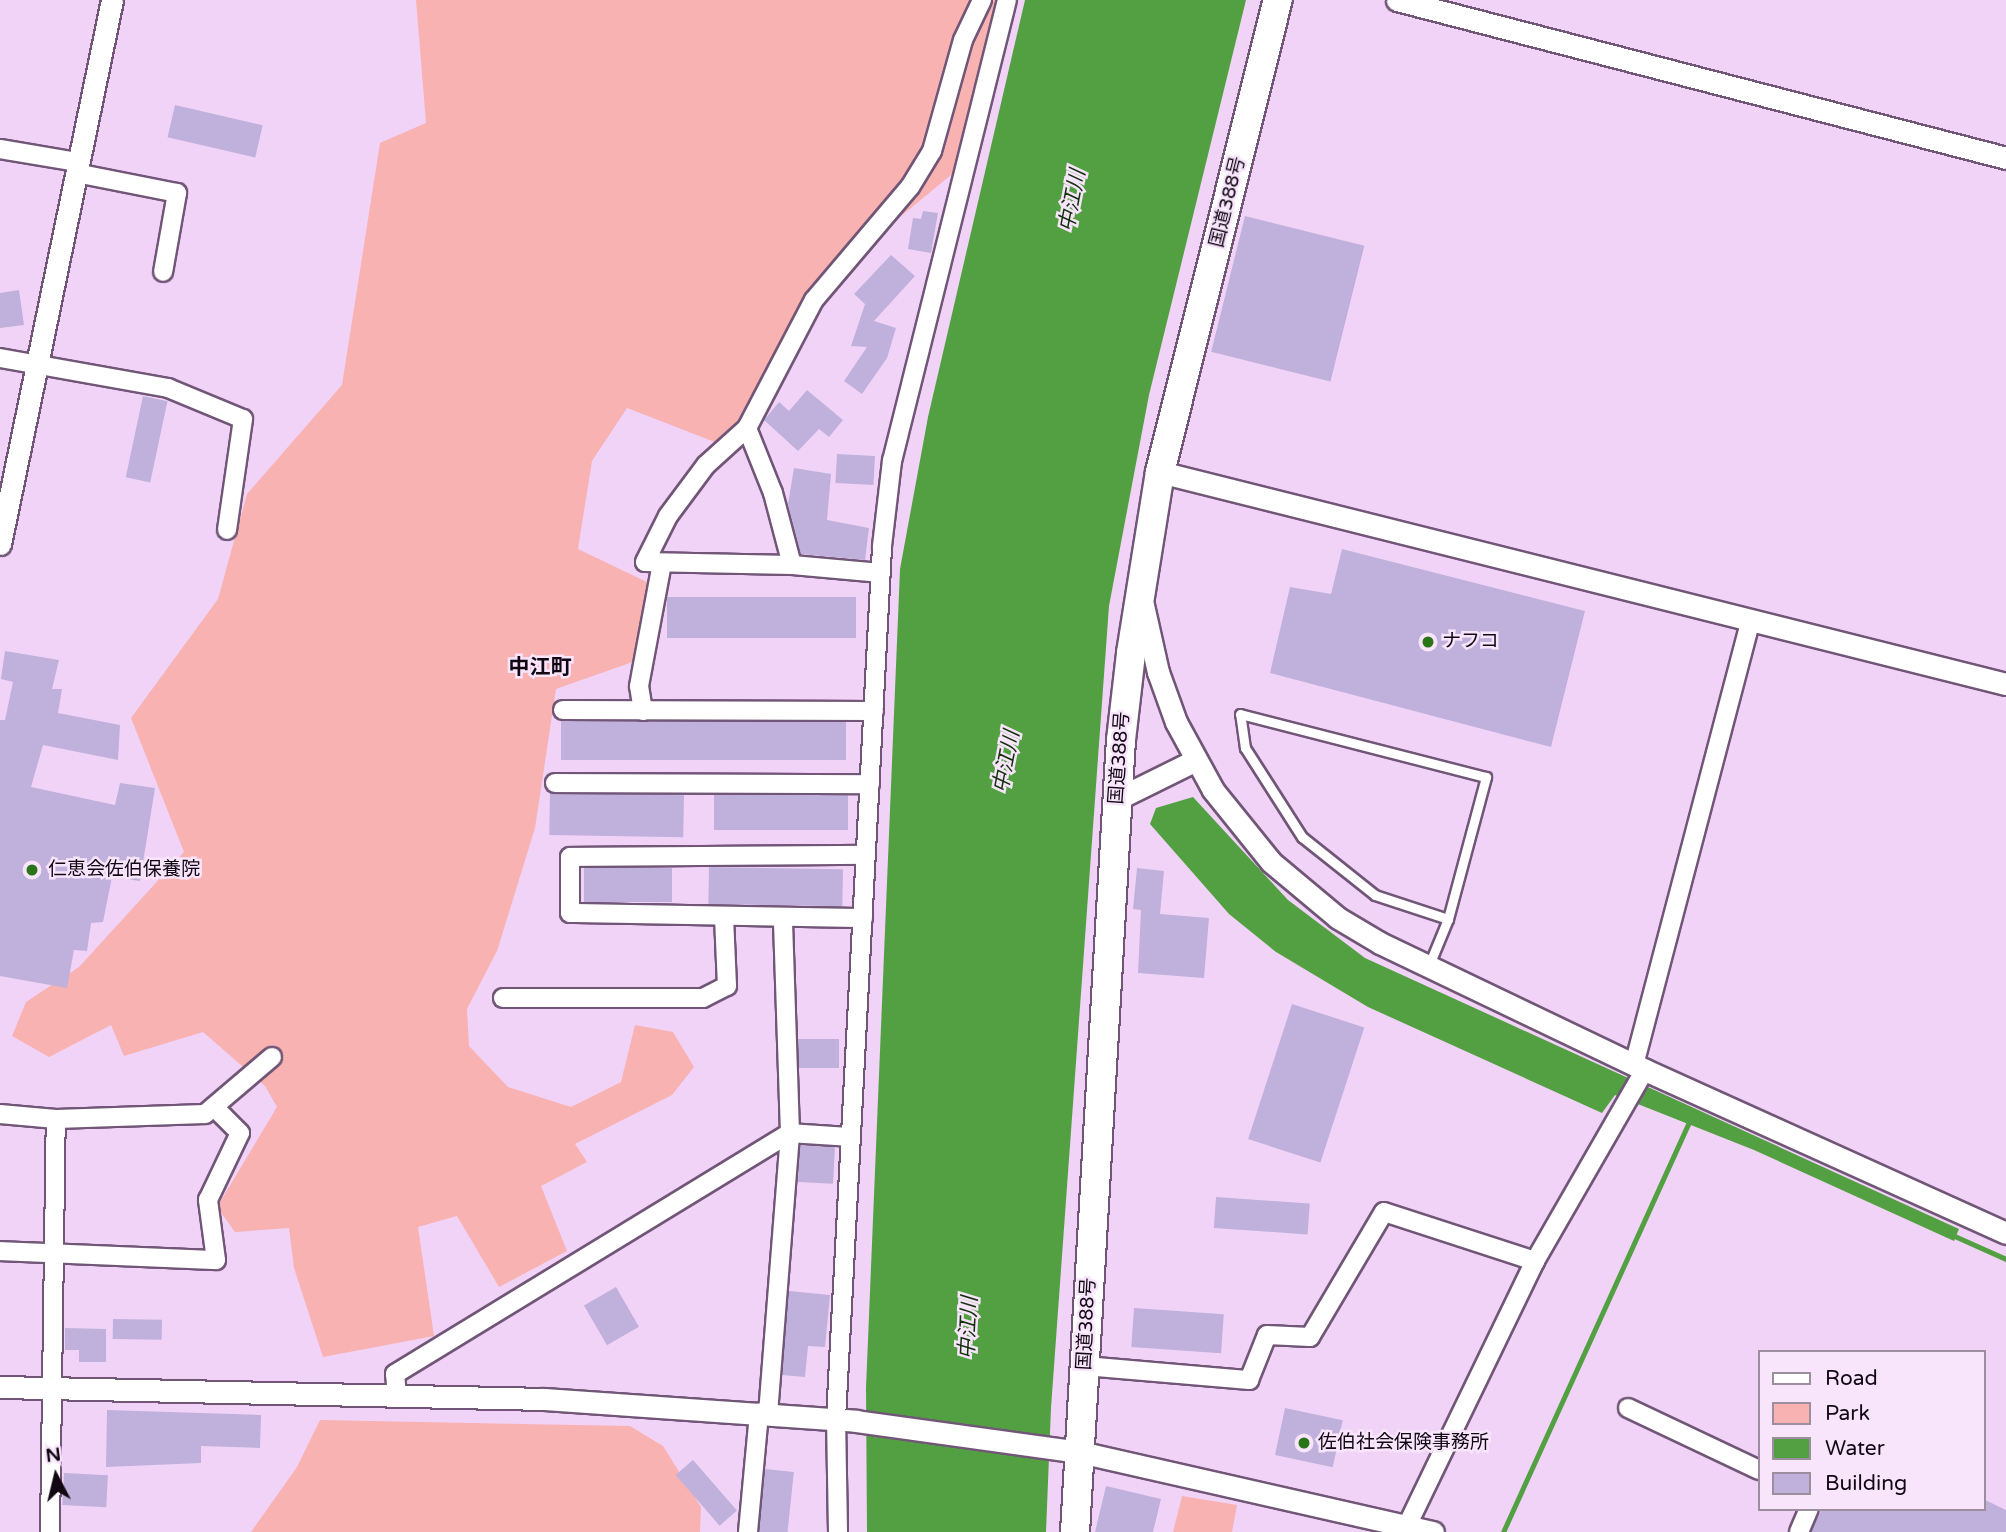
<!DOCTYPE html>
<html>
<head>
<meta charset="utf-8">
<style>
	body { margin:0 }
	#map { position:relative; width:2006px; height:1532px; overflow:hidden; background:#f2d3f8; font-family:"Varela Round","Noto Sans JP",sans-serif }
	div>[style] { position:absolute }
	.green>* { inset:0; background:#f8b2b1 }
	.water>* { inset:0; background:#53a043 }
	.stream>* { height:5px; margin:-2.5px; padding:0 2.5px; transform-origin:2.5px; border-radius:2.5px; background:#53a043 }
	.building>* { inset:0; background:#bfb1db; transform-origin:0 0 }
	.roads { filter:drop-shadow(2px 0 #715677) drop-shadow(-2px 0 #715677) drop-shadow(0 2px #715677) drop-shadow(0 -2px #715677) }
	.service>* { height:9px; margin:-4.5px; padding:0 4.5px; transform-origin:4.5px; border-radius:4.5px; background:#fff }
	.minor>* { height:18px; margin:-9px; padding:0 9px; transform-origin:9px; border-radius:9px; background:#fff }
	.tertiary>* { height:21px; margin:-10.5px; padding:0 10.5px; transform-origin:10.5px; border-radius:10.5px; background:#fff }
	.trunk>* { height:28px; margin:-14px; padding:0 14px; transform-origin:14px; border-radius:14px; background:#fff }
	.dots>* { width:19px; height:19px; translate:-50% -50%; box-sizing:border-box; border:4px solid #f8e5fc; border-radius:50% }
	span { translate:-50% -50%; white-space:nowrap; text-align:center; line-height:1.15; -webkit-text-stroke:5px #f8e5fc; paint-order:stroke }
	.street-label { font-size:19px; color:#120814 }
	.poi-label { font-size:19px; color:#120814 }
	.left { translate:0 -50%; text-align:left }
	.water-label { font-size:21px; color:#13320c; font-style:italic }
	.neighbourhood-label { font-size:21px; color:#120814; font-weight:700 }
	.legend { position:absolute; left:1758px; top:1350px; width:228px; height:161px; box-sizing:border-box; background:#f8e5fc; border:2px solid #9c8d9f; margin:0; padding:9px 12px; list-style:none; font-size:21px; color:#120814 }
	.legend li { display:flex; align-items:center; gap:14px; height:35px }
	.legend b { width:35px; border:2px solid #9c8d9f }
	.north { position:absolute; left:21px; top:1441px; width:70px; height:70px; -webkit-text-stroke:5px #f8e5fc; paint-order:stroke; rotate:353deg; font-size:19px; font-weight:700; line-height:28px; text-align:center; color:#120814 }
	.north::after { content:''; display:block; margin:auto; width:24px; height:32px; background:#120814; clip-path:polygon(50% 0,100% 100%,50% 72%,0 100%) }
</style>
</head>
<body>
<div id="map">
	<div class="green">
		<div style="clip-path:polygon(416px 0,997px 0,957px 170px,808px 293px,725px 446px,627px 408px,592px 461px,578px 549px,653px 585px,641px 659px,556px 689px,535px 828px,497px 951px,467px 1009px,469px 1046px,508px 1087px,571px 1107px,621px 1082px,635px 1025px,673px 1032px,694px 1067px,672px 1095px,575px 1144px,587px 1162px,541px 1186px,567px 1251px,499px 1287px,457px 1216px,418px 1227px,434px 1336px,323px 1357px,294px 1268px,289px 1228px,235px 1232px,217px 1207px,277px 1107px,265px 1086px,203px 1032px,124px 1056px,111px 1025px,49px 1057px,12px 1036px,26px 1002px,79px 967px,184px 852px,131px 718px,218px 599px,247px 494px,342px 385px,380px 143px,426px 123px)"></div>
		<div style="clip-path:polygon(320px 1420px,630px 1426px,663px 1446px,701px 1507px,700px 1532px,251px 1532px,297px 1467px)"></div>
		<div style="clip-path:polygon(1182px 1496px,1237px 1505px,1232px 1532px,1173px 1532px)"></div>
	</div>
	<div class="water">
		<div style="clip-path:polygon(1025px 0,1246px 0,1149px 395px,1109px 606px,1051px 1408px,1046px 1532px,867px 1532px,866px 1388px,900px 569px,928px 417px)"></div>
		<div style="clip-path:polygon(1193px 797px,1288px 900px,1365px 958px,1959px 1229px,1954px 1241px,1754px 1150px,1615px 1095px,1602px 1113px,1368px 1007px,1276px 952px,1229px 914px,1150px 824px,1156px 808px)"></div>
	</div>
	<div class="stream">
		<div style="left:1950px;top:1234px;width:61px;rotate:24.1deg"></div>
		<div style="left:1503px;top:1532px;width:455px;rotate:-65.6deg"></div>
	</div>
	<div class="building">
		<div style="left:175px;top:105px;width:90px;height:33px;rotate:13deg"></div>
		<div style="clip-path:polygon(923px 211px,938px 213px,931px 253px,908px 249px,913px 218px,921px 219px)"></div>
		<div style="left:1245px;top:216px;width:123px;height:140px;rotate:14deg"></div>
		<div style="clip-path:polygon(891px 255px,915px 276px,874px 321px,896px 328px,887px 358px,862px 394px,844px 381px,867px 347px,851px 346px,865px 304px,854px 294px)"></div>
		<div style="clip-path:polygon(19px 290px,24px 325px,0 328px,0 293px)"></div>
		<div style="clip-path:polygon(807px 390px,843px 420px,829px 437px,819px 429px,798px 451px,764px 420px,779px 402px,789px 411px)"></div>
		<div style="left:143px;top:396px;width:25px;height:83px;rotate:12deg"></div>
		<div style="left:837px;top:454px;width:38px;height:29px;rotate:3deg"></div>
		<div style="clip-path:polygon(794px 468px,831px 474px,827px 520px,869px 528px,865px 560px,801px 554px,788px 504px)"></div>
		<div style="clip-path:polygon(1342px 549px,1585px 611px,1551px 747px,1270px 673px,1290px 587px,1331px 594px)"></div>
		<div style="left:856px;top:597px;width:41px;height:189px;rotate:90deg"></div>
		<div style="clip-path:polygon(5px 651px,59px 660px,52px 689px,62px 689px,58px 713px,120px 725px,118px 760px,43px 745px,31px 787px,115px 805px,120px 783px,155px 788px,140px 881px,112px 877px,103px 922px,91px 923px,87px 951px,74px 950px,67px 988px,0 976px,0 720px,5px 720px,13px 682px,1px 679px)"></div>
		<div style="left:561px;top:721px;width:285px;height:39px"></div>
		<div style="left:550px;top:793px;width:134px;height:42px;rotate:1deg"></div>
		<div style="left:714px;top:795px;width:134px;height:35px"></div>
		<div style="left:709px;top:867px;width:134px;height:37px;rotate:1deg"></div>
		<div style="left:584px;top:868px;width:88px;height:34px"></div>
		<div style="clip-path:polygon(1137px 868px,1164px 871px,1160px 914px,1209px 918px,1204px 978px,1138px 973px,1141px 910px,1133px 909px)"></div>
		<div style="left:1292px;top:1004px;width:76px;height:142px;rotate:18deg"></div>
		<div style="left:798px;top:1039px;width:41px;height:29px"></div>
		<div style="left:800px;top:1145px;width:35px;height:37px;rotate:3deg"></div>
		<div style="left:1216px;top:1197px;width:94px;height:31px;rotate:4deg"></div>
		<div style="left:616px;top:1287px;width:46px;height:37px;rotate:60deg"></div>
		<div style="clip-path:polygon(789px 1291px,830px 1295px,825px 1347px,808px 1346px,805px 1377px,782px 1375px)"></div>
		<div style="left:1134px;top:1308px;width:90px;height:39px;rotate:4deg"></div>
		<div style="left:113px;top:1319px;width:49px;height:20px;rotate:1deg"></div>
		<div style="clip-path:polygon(65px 1328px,106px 1329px,106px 1362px,79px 1362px,79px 1350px,65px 1350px)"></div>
		<div style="left:1285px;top:1408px;width:59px;height:48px;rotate:12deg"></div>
		<div style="clip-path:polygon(107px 1410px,261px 1415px,260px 1448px,201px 1446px,201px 1463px,106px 1467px)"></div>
		<div style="left:693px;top:1460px;width:67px;height:23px;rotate:49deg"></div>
		<div style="left:765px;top:1469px;width:29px;height:63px;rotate:6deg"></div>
		<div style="left:64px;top:1473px;width:44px;height:32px;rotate:3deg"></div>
		<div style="clip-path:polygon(1106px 1486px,1161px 1499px,1153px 1532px,1095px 1532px)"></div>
		<div style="clip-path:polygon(1983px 1499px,2006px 1510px,2006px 1532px,1811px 1532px,1822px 1509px,1983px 1509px)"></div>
	</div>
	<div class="roads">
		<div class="service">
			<div style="left:1429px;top:965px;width:50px;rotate:-67.6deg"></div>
			<div style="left:1448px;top:919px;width:77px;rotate:-161.8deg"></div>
			<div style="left:1375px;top:895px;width:93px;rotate:-141.5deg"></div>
			<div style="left:1302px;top:837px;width:106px;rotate:-122.6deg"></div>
			<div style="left:1245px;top:748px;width:34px;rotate:-98deg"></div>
			<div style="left:1240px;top:714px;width:254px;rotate:14.4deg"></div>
			<div style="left:1486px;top:777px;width:147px;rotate:105deg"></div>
		</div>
		<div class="minor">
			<div style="left:0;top:149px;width:79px;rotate:9.5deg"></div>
			<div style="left:76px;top:173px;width:103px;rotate:11.2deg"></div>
			<div style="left:177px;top:193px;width:80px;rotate:100deg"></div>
			<div style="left:0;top:358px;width:171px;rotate:10.1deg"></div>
			<div style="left:168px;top:388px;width:81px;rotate:22.5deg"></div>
			<div style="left:243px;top:419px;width:112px;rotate:98.2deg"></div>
			<div style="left:747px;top:428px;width:70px;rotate:68.2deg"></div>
			<div style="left:773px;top:493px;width:74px;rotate:75.2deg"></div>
			<div style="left:881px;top:573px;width:89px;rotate:-174.9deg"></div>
			<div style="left:792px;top:565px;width:147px;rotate:-178.8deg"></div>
			<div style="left:645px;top:562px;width:51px;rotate:-63.4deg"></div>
			<div style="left:668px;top:516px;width:64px;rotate:-53.3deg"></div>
			<div style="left:706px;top:465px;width:55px;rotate:-42.1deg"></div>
			<div style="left:747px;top:428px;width:144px;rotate:-62.4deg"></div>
			<div style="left:814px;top:300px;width:148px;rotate:-49.7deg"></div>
			<div style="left:910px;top:187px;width:42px;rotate:-58.6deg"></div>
			<div style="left:932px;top:151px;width:115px;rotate:-74.4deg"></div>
			<div style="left:963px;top:40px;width:44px;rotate:-64.6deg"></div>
			<div style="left:563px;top:710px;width:311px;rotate:0.2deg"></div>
			<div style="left:643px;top:711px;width:25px;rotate:-99deg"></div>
			<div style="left:639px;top:686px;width:125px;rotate:-79.4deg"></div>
			<div style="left:555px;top:783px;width:315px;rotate:0.2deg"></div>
			<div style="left:863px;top:918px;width:293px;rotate:-179deg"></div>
			<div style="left:570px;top:913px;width:56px;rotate:-90deg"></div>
			<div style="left:570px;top:857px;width:296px;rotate:-0.4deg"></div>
			<div style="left:503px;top:998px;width:200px"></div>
			<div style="left:703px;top:998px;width:27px;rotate:-27deg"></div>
			<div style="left:727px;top:986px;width:70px;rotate:-92.5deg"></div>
			<div style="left:1634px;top:1065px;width:460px;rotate:-75.3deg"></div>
			<div style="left:0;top:1114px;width:56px;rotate:5.1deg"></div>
			<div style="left:56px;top:1119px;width:149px;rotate:-1.9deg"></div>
			<div style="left:205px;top:1114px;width:88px;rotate:-40.4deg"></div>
			<div style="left:0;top:1251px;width:216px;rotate:2.4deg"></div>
			<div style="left:216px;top:1260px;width:61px;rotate:-97.6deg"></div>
			<div style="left:208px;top:1200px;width:74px;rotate:-64.5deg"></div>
			<div style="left:240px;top:1133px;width:37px;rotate:-135deg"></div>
			<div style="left:1085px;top:1366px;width:165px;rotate:4.9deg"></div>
			<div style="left:1249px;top:1380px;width:48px;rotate:-68.2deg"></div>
			<div style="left:1267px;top:1335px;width:43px;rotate:2.7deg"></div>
			<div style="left:1310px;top:1337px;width:145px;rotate:-59.4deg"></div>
			<div style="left:1384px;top:1212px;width:159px;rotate:18deg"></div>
			<div style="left:397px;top:1396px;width:22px;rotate:-95deg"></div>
			<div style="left:395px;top:1374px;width:463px;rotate:-31.4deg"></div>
			<div style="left:790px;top:1133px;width:61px;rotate:3.8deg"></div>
			<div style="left:1628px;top:1408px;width:145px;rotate:25.3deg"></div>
			<div style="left:768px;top:1414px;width:282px;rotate:-85.5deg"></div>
			<div style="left:790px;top:1133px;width:216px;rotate:-91.9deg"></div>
			<div style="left:50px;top:1532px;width:413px;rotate:-89.2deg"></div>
			<div style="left:748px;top:1532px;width:120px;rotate:-84.7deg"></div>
			<div style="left:838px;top:1532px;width:113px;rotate:-91deg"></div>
			<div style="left:836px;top:1419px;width:874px;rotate:-86.98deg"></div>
			<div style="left:882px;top:546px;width:86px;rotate:-83.3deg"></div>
			<div style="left:892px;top:461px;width:475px;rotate:-76deg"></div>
			<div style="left:1404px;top:1532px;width:301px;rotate:-64.2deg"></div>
			<div style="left:1535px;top:1261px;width:220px;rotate:-60.1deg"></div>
			<div style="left:1799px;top:1532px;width:25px;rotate:-67deg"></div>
		</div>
		<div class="tertiary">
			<div style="left:1397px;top:0;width:629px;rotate:14.54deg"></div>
			<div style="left:1160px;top:472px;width:872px;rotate:14.07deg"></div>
			<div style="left:0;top:544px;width:555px;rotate:-78.37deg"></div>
			<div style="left:1143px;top:605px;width:69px;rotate:77.4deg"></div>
			<div style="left:1158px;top:672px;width:53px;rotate:70.2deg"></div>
			<div style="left:1176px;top:722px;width:77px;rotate:61.4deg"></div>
			<div style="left:1213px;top:790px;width:92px;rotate:51.1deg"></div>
			<div style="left:1271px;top:862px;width:87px;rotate:39.9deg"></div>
			<div style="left:1338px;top:918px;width:49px;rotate:30.8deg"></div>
			<div style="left:1380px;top:943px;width:294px;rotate:25.6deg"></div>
			<div style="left:1645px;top:1070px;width:396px;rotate:24.3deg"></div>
			<div style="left:1117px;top:799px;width:88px;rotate:-26.3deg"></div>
			<div style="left:0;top:1387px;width:544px;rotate:1.26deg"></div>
			<div style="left:544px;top:1399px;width:313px;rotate:4deg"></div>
			<div style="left:856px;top:1421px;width:226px;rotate:7.9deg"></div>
			<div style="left:1080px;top:1452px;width:362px;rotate:12.8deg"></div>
		</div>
		<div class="trunk">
			<div style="left:1075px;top:1532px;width:793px;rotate:-86.68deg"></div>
			<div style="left:1121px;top:740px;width:88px;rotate:-83.4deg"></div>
			<div style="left:1131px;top:653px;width:183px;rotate:-80.9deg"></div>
			<div style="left:1160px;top:472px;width:487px;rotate:-76deg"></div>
		</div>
	</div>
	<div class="dots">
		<div style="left:1428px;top:642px;background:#2a7418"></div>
		<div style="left:32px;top:870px;background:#2a7418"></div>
		<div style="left:1304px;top:1443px;background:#2a7418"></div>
	</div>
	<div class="street-label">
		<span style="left:1228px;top:202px;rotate:-76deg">国道388号</span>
		<span style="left:1120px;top:758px;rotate:-86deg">国道388号</span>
		<span style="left:1087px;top:1324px;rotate:-87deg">国道388号</span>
	</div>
	<div class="poi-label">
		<span class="left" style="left:1442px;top:642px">ナフコ</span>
		<span class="left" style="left:48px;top:870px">仁恵会佐伯保養院</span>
		<span class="left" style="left:1318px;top:1443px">佐伯社会保険事務所</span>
	</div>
	<div class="water-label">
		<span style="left:1073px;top:201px;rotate:-79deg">中江川</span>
		<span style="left:1007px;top:762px;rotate:-79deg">中江川</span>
		<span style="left:969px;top:1328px;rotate:-87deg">中江川</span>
	</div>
	<div class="neighbourhood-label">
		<span style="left:540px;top:668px">中江町</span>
	</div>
	<ul class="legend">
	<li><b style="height:9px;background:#fff"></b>Road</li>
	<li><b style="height:19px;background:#f8b2b1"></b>Park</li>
	<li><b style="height:19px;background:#53a043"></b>Water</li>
	<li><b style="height:19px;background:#bfb1db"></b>Building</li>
	</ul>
	<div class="north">N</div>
</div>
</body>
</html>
